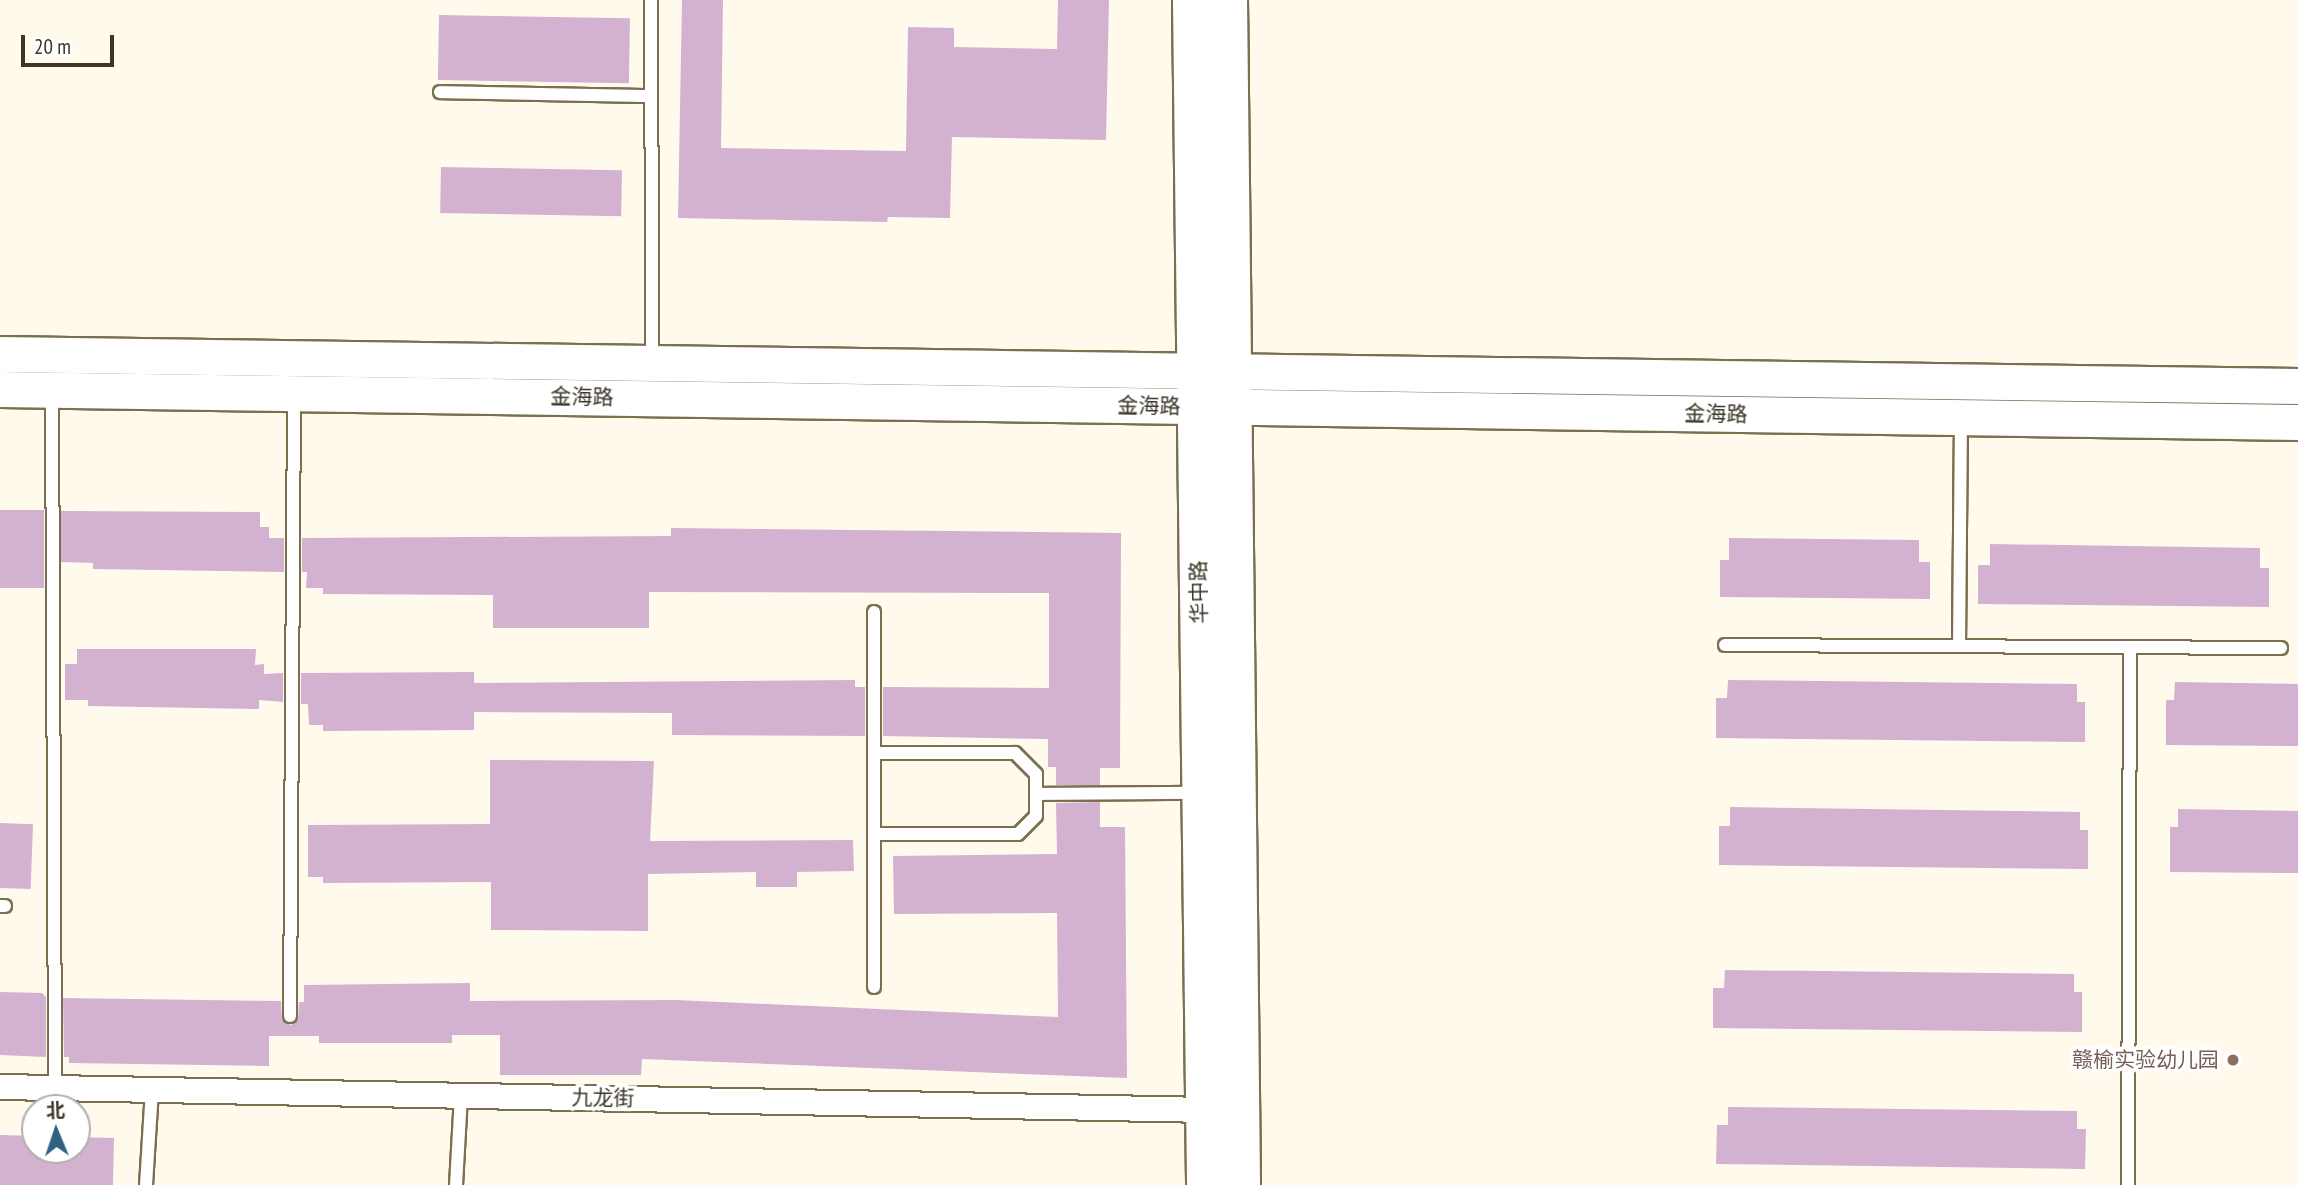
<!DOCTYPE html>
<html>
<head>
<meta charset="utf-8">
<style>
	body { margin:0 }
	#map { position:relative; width:2298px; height:1185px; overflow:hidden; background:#fffaec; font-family:"PT Sans Narrow","Noto Sans SC",sans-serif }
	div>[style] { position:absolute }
	.building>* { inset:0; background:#d3b2d1; transform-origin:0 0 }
	.roads { filter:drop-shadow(2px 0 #7a6f4f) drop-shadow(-2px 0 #7a6f4f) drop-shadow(0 2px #7a6f4f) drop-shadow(0 -2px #7a6f4f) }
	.service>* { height:12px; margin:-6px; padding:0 6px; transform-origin:6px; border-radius:6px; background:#fff }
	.minor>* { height:24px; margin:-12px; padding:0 12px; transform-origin:12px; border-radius:12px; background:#fff }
	.secondary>* { height:35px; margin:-17.5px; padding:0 17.5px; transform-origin:17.5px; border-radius:17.5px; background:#fff }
	.primary>* { height:38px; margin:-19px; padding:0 19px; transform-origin:19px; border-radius:19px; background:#fff }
	.dots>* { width:19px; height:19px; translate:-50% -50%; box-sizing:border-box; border:4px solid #fff; border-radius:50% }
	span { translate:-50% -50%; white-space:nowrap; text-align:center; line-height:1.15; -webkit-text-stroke:7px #fff; paint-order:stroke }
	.street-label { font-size:21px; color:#3b3628 }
	.education-label { font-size:21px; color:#785e54 }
	.right { translate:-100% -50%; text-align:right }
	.north { position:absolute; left:21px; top:1094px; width:70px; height:70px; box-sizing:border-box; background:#fff; border:2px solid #b1afa9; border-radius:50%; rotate:358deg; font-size:19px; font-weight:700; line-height:28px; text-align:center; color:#3b3628 }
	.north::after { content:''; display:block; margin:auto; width:24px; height:32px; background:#2f627f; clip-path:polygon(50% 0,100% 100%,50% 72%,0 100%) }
	.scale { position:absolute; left:21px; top:35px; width:93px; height:32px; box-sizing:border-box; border:4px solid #3b3628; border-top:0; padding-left:9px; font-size:21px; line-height:24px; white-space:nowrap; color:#3b3628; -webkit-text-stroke:5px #fff; paint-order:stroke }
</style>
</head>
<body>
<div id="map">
	<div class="building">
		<div style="clip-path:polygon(682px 0,723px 0,721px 148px,906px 151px,908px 27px,954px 28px,954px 47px,1057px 49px,1058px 0,1109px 0,1106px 140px,952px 137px,950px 218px,888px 217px,887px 222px,678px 218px)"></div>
		<div style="left:439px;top:15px;width:191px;height:65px;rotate:1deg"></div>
		<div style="left:441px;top:167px;width:181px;height:46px;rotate:1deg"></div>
		<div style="left:44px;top:510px;width:78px;height:44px;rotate:90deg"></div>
		<div style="clip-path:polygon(61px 511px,260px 512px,260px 527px,269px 527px,269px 538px,284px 538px,284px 572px,93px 569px,93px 563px,61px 562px)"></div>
		<div style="clip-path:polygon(671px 528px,1121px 533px,1120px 768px,1100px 768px,1100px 785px,1056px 785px,1056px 767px,1048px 767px,1048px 739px,883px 736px,883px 687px,1049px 688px,1049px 593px,649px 592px,649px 628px,493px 628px,493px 595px,323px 594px,323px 588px,306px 588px,307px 572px,302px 572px,302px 538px,671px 536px)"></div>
		<div style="clip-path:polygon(1729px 538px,1919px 540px,1919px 562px,1930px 562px,1930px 599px,1720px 597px,1720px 560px,1729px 560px)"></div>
		<div style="clip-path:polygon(1990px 544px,2260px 548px,2260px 568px,2269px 568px,2269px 607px,1978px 604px,1978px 565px,1990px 565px)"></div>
		<div style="clip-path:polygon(77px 649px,256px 649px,255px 665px,264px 664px,264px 674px,283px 673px,283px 702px,259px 700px,259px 709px,88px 706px,88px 700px,65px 700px,65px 664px,77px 664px)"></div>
		<div style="clip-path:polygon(474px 672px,474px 683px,855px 680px,855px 687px,865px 687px,865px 736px,672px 735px,672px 713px,474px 712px,474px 730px,323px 731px,323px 725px,309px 725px,308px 704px,301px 704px,301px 673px)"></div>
		<div style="clip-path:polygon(1728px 680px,2077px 684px,2077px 702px,2085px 702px,2085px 742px,1716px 738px,1716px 698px,1727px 698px)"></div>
		<div style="clip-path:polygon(2175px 682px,2298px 684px,2298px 746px,2166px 745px,2166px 700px,2174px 700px)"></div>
		<div style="clip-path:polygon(490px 760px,654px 761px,650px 841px,853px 840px,854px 871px,797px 872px,797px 887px,756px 887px,756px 872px,648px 874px,648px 931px,491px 930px,491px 882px,323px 883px,323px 877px,308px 877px,308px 825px,490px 824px)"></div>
		<div style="clip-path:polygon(1100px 802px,1100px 827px,1125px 827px,1127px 1078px,642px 1059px,641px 1075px,500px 1075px,500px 1035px,452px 1035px,452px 1043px,319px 1043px,319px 1036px,269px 1036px,269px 1066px,69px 1063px,69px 1057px,64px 1057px,63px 998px,281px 1001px,282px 1020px,291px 1025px,298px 1020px,299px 1002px,304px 1002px,304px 985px,470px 983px,470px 1001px,676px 1000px,1058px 1017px,1057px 913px,894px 914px,893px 856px,1057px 854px,1056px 803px)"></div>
		<div style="clip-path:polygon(1730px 807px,2080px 812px,2080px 830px,2088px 830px,2088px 869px,1719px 865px,1719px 826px,1730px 826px)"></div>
		<div style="clip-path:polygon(2178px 809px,2298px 811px,2298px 873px,2170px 872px,2170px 827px,2178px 827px)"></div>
		<div style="left:0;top:823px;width:33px;height:65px;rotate:2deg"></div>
		<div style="clip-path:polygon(1725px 970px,2074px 974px,2074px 992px,2082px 992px,2082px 1032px,1713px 1028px,1713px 988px,1724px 988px)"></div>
		<div style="clip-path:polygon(0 992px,42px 993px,46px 997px,46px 1057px,0 1055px)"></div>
		<div style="clip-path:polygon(1728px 1107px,2077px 1111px,2077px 1129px,2086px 1129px,2085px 1169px,1716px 1164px,1717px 1125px,1728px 1125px)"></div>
		<div style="clip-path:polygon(0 1135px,35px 1136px,35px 1150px,77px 1150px,77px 1137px,114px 1138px,113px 1185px,0 1185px)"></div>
	</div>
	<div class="roads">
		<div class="service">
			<div style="left:651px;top:0;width:360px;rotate:89.8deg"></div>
			<div style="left:440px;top:92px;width:211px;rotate:1.1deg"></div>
			<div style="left:52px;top:391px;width:697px;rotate:89.75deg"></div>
			<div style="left:1725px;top:645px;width:556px;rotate:0.31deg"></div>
			<div style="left:1959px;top:646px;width:228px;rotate:-89.5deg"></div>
			<div style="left:1036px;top:794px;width:161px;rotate:-0.4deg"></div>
			<div style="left:874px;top:834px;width:144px"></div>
			<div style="left:1018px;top:834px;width:25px;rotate:-45deg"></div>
			<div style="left:1036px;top:816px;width:42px;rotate:-90deg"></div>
			<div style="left:1036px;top:774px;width:30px;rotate:-135deg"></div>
			<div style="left:1015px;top:753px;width:141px;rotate:180deg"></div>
			<div style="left:0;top:906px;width:5px"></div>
			<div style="left:874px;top:987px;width:375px;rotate:-90deg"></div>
			<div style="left:290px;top:1016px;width:619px;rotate:-89.63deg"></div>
			<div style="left:146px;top:1185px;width:95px;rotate:-86.4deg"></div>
			<div style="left:456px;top:1185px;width:89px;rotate:-86.8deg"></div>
			<div style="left:2128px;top:1185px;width:538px;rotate:-89.79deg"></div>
		</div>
		<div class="minor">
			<div style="left:0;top:1087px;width:1205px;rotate:1.09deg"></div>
		</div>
		<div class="secondary">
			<div style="left:0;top:354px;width:2298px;rotate:0.8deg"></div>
			<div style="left:0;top:389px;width:2298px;rotate:0.82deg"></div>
		</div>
		<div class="primary">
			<div style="left:1192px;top:0;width:1185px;rotate:89.32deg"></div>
			<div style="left:1228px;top:0;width:1185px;rotate:89.37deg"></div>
		</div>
	</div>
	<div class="dots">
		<div style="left:2233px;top:1060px;background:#8d6e63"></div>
	</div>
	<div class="street-label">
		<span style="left:582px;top:397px;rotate:1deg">金海路</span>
		<span style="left:1149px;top:406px;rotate:1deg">金海路</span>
		<span style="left:1716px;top:414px;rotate:1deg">金海路</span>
		<span style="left:1199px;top:592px;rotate:-91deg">华中路</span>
		<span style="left:603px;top:1098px;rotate:1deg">九龙街</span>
	</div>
	<div class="education-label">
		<span class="right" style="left:2219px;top:1060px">赣榆实验幼儿园</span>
	</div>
	<div class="north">北</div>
	<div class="scale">20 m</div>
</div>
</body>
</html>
